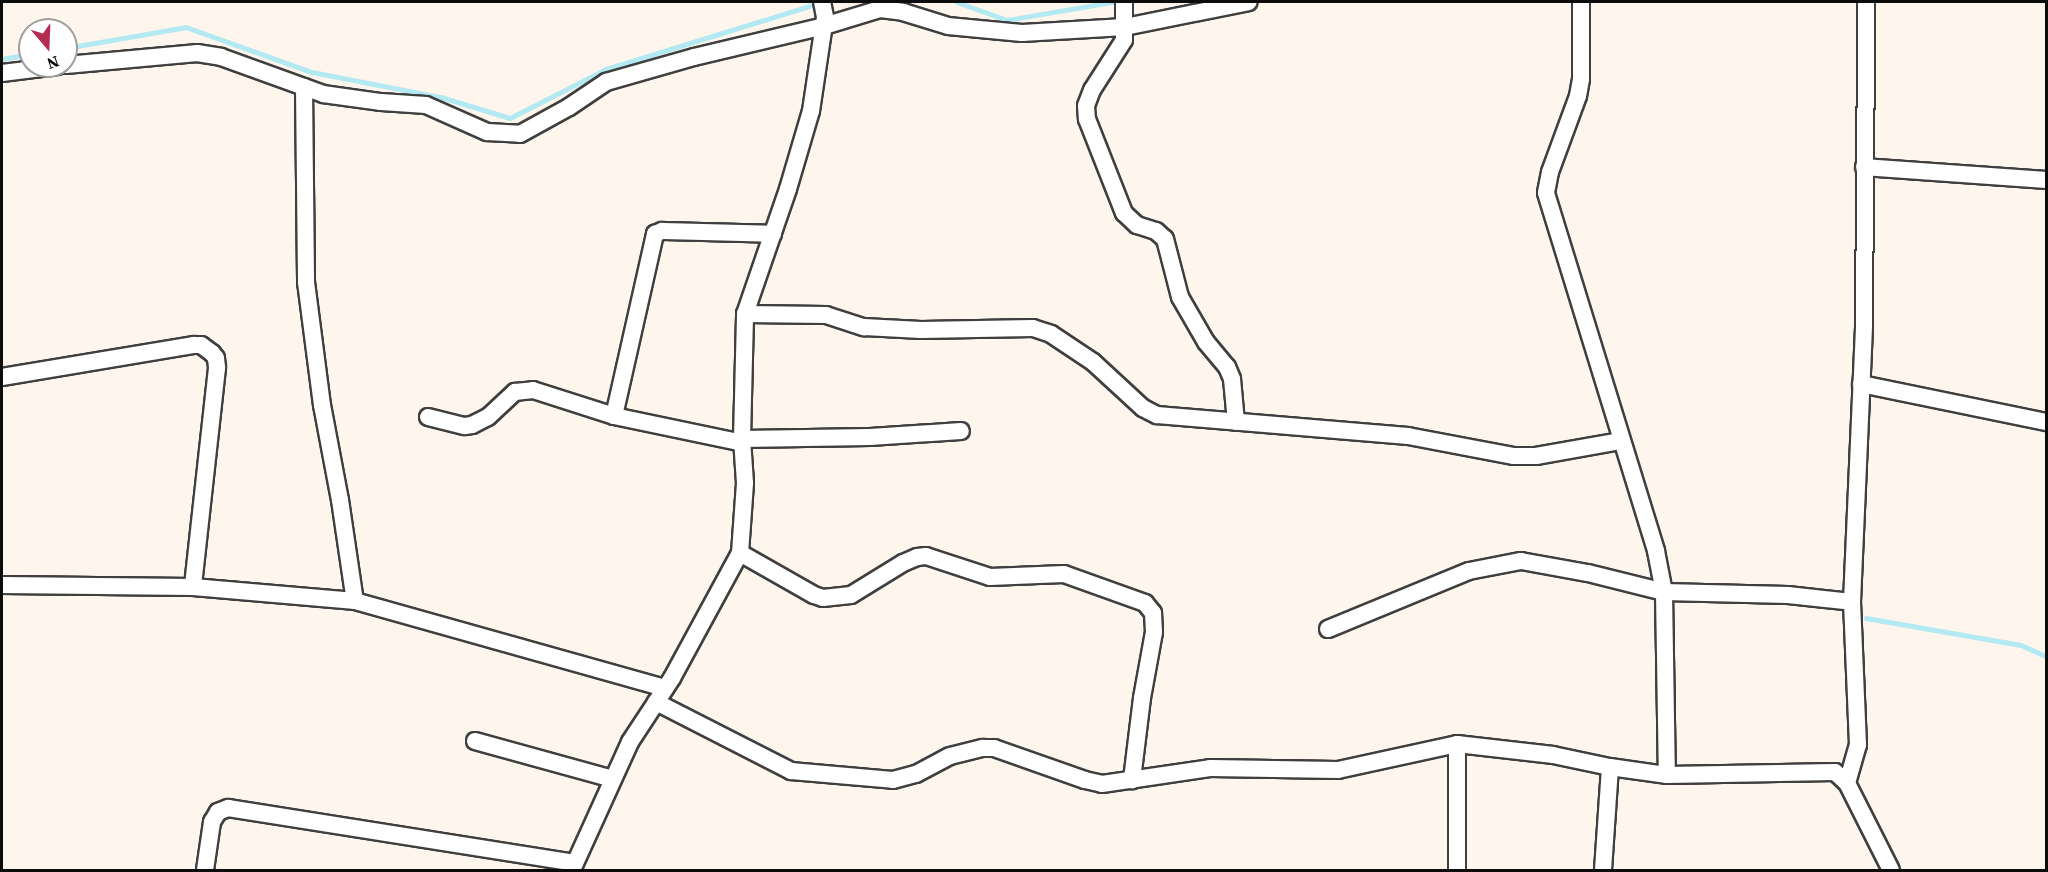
<!DOCTYPE html>
<html>
<head>
<meta charset="utf-8">
<style>
	body { margin:0 }
	#map { position:relative; width:2048px; height:872px; overflow:hidden; background:#fef6ec; font-family:"Source Serif 4",serif }
	div>[style] { position:absolute }
	.stream>* { height:4.5px; margin:-2.25px; padding:0 2.25px; transform-origin:2.25px; border-radius:2.25px; background:#b3e9f3 }
	.roads { filter:drop-shadow(2px 0 #3f3f3f) drop-shadow(-2px 0 #3f3f3f) drop-shadow(0 2px #3f3f3f) drop-shadow(0 -2px #3f3f3f) }
	.minor>* { height:16px; margin:-8px; padding:0 8px; transform-origin:8px; border-radius:8px; background:#fff }
	span { translate:-50% -50%; white-space:nowrap; text-align:center; line-height:1.15; -webkit-text-stroke:6px #fff; paint-order:stroke }
	.frame { position:absolute; inset:0; border:3px solid #0c0c0c; pointer-events:none }
	.north { position:absolute; left:18px; top:18px; width:60px; height:60px; box-sizing:border-box; background:#fff; border:2px solid #9e9e9e; border-radius:50%; rotate:161deg; font-size:16px; font-weight:700; line-height:24px; text-align:center; color:#0c0c0c }
	.north::after { content:''; display:block; margin:auto; width:21px; height:27px; background:#b42c50; clip-path:polygon(50% 0,100% 100%,50% 72%,0 100%) }
</style>
</head>
<body>
<div id="map">
	<div class="stream">
		<div style="left:957px;top:2px;width:53px;rotate:19.8deg"></div>
		<div style="left:1007px;top:20px;width:107px;rotate:-9.7deg"></div>
		<div style="left:66px;top:48px;width:122px;rotate:-9.9deg"></div>
		<div style="left:186px;top:27px;width:134px;rotate:19.7deg"></div>
		<div style="left:312px;top:72px;width:131px;rotate:11deg"></div>
		<div style="left:441px;top:97px;width:72px;rotate:16.9deg"></div>
		<div style="left:510px;top:118px;width:108px;rotate:-27deg"></div>
		<div style="left:606px;top:69px;width:223px;rotate:-17.2deg"></div>
		<div style="left:2px;top:59px;width:28px;rotate:-10deg"></div>
		<div style="left:1866px;top:618px;width:157px;rotate:9.9deg"></div>
		<div style="left:2021px;top:645px;width:27px;rotate:24deg"></div>
	</div>
	<div class="roads">
		<div class="minor">
			<div style="left:1124px;top:2px;width:38px;rotate:90deg"></div>
			<div style="left:1124px;top:40px;width:59px;rotate:122.6deg"></div>
			<div style="left:1092px;top:90px;width:17px;rotate:111deg"></div>
			<div style="left:1086px;top:106px;width:13px;rotate:86deg"></div>
			<div style="left:1087px;top:119px;width:101px;rotate:68.5deg"></div>
			<div style="left:1124px;top:213px;width:18px;rotate:43deg"></div>
			<div style="left:1137px;top:225px;width:20px;rotate:18deg"></div>
			<div style="left:1156px;top:231px;width:12px;rotate:42deg"></div>
			<div style="left:1165px;top:239px;width:60px;rotate:75.5deg"></div>
			<div style="left:1180px;top:297px;width:52px;rotate:60deg"></div>
			<div style="left:1206px;top:342px;width:33px;rotate:50deg"></div>
			<div style="left:1227px;top:367px;width:13px;rotate:67deg"></div>
			<div style="left:1232px;top:379px;width:43px;rotate:84.7deg"></div>
			<div style="left:1581px;top:2px;width:77px;rotate:90deg"></div>
			<div style="left:1581px;top:79px;width:17px;rotate:100deg"></div>
			<div style="left:1578px;top:96px;width:81px;rotate:110.2deg"></div>
			<div style="left:1550px;top:172px;width:21px;rotate:101deg"></div>
			<div style="left:1546px;top:193px;width:375px;rotate:72.9deg"></div>
			<div style="left:1656px;top:551px;width:42px;rotate:79deg"></div>
			<div style="left:1664px;top:592px;width:183px;rotate:89.1deg"></div>
			<div style="left:66px;top:65px;width:132px;rotate:-5.2deg"></div>
			<div style="left:197px;top:53px;width:24px;rotate:9deg"></div>
			<div style="left:221px;top:57px;width:109px;rotate:19.9deg"></div>
			<div style="left:323px;top:94px;width:59px;rotate:7.9deg"></div>
			<div style="left:381px;top:102px;width:45px;rotate:3.8deg"></div>
			<div style="left:426px;top:105px;width:67px;rotate:23.9deg"></div>
			<div style="left:487px;top:132px;width:33px;rotate:3deg"></div>
			<div style="left:520px;top:134px;width:56px;rotate:-28.9deg"></div>
			<div style="left:569px;top:107px;width:45px;rotate:-34deg"></div>
			<div style="left:606px;top:82px;width:91px;rotate:-15.9deg"></div>
			<div style="left:694px;top:57px;width:134px;rotate:-13.4deg"></div>
			<div style="left:824px;top:26px;width:59px;rotate:-16.9deg"></div>
			<div style="left:880px;top:9px;width:23px;rotate:7deg"></div>
			<div style="left:903px;top:12px;width:47px;rotate:17.3deg"></div>
			<div style="left:948px;top:26px;width:74px;rotate:5.4deg"></div>
			<div style="left:1022px;top:33px;width:103px;rotate:-3.3deg"></div>
			<div style="left:1125px;top:27px;width:126px;rotate:-11.4deg"></div>
			<div style="left:2px;top:73px;width:56px;rotate:-7.1deg"></div>
			<div style="left:304px;top:87px;width:195px;rotate:89.4deg"></div>
			<div style="left:306px;top:282px;width:124px;rotate:82.6deg"></div>
			<div style="left:322px;top:405px;width:97px;rotate:79.3deg"></div>
			<div style="left:340px;top:500px;width:102px;rotate:81.6deg"></div>
			<div style="left:1864px;top:167px;width:182px;rotate:4.1deg"></div>
			<div style="left:745px;top:314px;width:81px;rotate:0.7deg"></div>
			<div style="left:826px;top:315px;width:40px;rotate:18deg"></div>
			<div style="left:864px;top:327px;width:57px;rotate:3deg"></div>
			<div style="left:921px;top:330px;width:112px;rotate:-1deg"></div>
			<div style="left:1033px;top:328px;width:19px;rotate:18deg"></div>
			<div style="left:1051px;top:334px;width:50px;rotate:33.7deg"></div>
			<div style="left:1093px;top:362px;width:68px;rotate:42.6deg"></div>
			<div style="left:1143px;top:408px;width:16px;rotate:27deg"></div>
			<div style="left:1157px;top:415px;width:252px;rotate:4.8deg"></div>
			<div style="left:1408px;top:436px;width:108px;rotate:10.7deg"></div>
			<div style="left:1514px;top:456px;width:22px"></div>
			<div style="left:1536px;top:456px;width:85px;rotate:-10.1deg"></div>
			<div style="left:2px;top:377px;width:195px;rotate:-9.5deg"></div>
			<div style="left:194px;top:345px;width:7px"></div>
			<div style="left:201px;top:345px;width:14px;rotate:36deg"></div>
			<div style="left:212px;top:353px;width:6px;rotate:51deg"></div>
			<div style="left:216px;top:358px;width:10px;rotate:84deg"></div>
			<div style="left:217px;top:368px;width:220px;rotate:96.3deg"></div>
			<div style="left:1861px;top:384px;width:189px;rotate:11.6deg"></div>
			<div style="left:614px;top:416px;width:187px;rotate:-77.3deg"></div>
			<div style="left:655px;top:234px;width:8px;rotate:-23deg"></div>
			<div style="left:662px;top:231px;width:111px;rotate:1.5deg"></div>
			<div style="left:428px;top:417px;width:38px;rotate:14deg"></div>
			<div style="left:465px;top:426px;width:7px;rotate:-8deg"></div>
			<div style="left:472px;top:425px;width:18px;rotate:-27deg"></div>
			<div style="left:488px;top:417px;width:37px;rotate:-43deg"></div>
			<div style="left:515px;top:392px;width:18px;rotate:-6deg"></div>
			<div style="left:533px;top:390px;width:85px;rotate:17.8deg"></div>
			<div style="left:614px;top:416px;width:132px;rotate:11.8deg"></div>
			<div style="left:742px;top:439px;width:128px;rotate:-0.9deg"></div>
			<div style="left:870px;top:437px;width:91px;rotate:-3.8deg"></div>
			<div style="left:740px;top:553px;width:85px;rotate:29.6deg"></div>
			<div style="left:814px;top:595px;width:9px;rotate:18deg"></div>
			<div style="left:823px;top:598px;width:28px;rotate:-6deg"></div>
			<div style="left:851px;top:595px;width:61px;rotate:-31.6deg"></div>
			<div style="left:903px;top:563px;width:15px;rotate:-23deg"></div>
			<div style="left:917px;top:557px;width:9px;rotate:-6deg"></div>
			<div style="left:926px;top:556px;width:67px;rotate:18.2deg"></div>
			<div style="left:990px;top:577px;width:74px;rotate:-2.3deg"></div>
			<div style="left:1064px;top:574px;width:86px;rotate:19.7deg"></div>
			<div style="left:1145px;top:603px;width:13px;rotate:51deg"></div>
			<div style="left:1153px;top:613px;width:19px;rotate:87deg"></div>
			<div style="left:1154px;top:632px;width:67px;rotate:100.3deg"></div>
			<div style="left:1142px;top:698px;width:83px;rotate:97deg"></div>
			<div style="left:2px;top:585px;width:191px;rotate:0.6deg"></div>
			<div style="left:193px;top:587px;width:163px;rotate:4.9deg"></div>
			<div style="left:355px;top:601px;width:322px;rotate:15.7deg"></div>
			<div style="left:1328px;top:629px;width:152px;rotate:-22.4deg"></div>
			<div style="left:1469px;top:571px;width:53px;rotate:-10.9deg"></div>
			<div style="left:1521px;top:561px;width:68px;rotate:10.2deg"></div>
			<div style="left:1588px;top:573px;width:78px;rotate:14deg"></div>
			<div style="left:1664px;top:592px;width:124px;rotate:1.4deg"></div>
			<div style="left:1788px;top:595px;width:64px;rotate:6.2deg"></div>
			<div style="left:656px;top:702px;width:152px;rotate:27.1deg"></div>
			<div style="left:791px;top:771px;width:102px;rotate:5deg"></div>
			<div style="left:893px;top:780px;width:24px;rotate:-15deg"></div>
			<div style="left:916px;top:774px;width:38px;rotate:-28deg"></div>
			<div style="left:950px;top:756px;width:34px;rotate:-14deg"></div>
			<div style="left:983px;top:748px;width:11px"></div>
			<div style="left:994px;top:748px;width:96px;rotate:19.4deg"></div>
			<div style="left:1085px;top:780px;width:17px;rotate:13deg"></div>
			<div style="left:1102px;top:784px;width:109px;rotate:-8.4deg"></div>
			<div style="left:1210px;top:768px;width:128px;rotate:0.9deg"></div>
			<div style="left:1338px;top:770px;width:122px;rotate:-12.3deg"></div>
			<div style="left:1457px;top:744px;width:126px;rotate:90deg"></div>
			<div style="left:475px;top:741px;width:143px;rotate:15.4deg"></div>
			<div style="left:1457px;top:744px;width:97px;rotate:6.5deg"></div>
			<div style="left:1553px;top:755px;width:58px;rotate:11.9deg"></div>
			<div style="left:1610px;top:767px;width:58px;rotate:8deg"></div>
			<div style="left:1667px;top:775px;width:168px;rotate:-1deg"></div>
			<div style="left:1835px;top:772px;width:16px;rotate:43deg"></div>
			<div style="left:1847px;top:783px;width:97px;rotate:63.2deg"></div>
			<div style="left:1847px;top:783px;width:40px;rotate:-74deg"></div>
			<div style="left:1858px;top:745px;width:143px;rotate:-92.4deg"></div>
			<div style="left:1852px;top:602px;width:277px;rotate:-87.5deg"></div>
			<div style="left:1864px;top:325px;width:323px;rotate:-89.6deg"></div>
			<div style="left:205px;top:870px;width:49px;rotate:-81.7deg"></div>
			<div style="left:212px;top:822px;width:12px;rotate:-59deg"></div>
			<div style="left:218px;top:812px;width:11px;rotate:-22deg"></div>
			<div style="left:228px;top:808px;width:351px;rotate:9deg"></div>
			<div style="left:572px;top:870px;width:141px;rotate:-65.6deg"></div>
			<div style="left:630px;top:742px;width:77px;rotate:-56.7deg"></div>
			<div style="left:672px;top:678px;width:142px;rotate:-61.5deg"></div>
			<div style="left:740px;top:553px;width:70px;rotate:-85.9deg"></div>
			<div style="left:745px;top:483px;width:44px;rotate:-93.9deg"></div>
			<div style="left:742px;top:439px;width:125px;rotate:-88.6deg"></div>
			<div style="left:745px;top:314px;width:132px;rotate:-71deg"></div>
			<div style="left:788px;top:189px;width:81px;rotate:-73.6deg"></div>
			<div style="left:811px;top:111px;width:95px;rotate:-81.5deg"></div>
			<div style="left:825px;top:17px;width:15px;rotate:-101deg"></div>
			<div style="left:1603px;top:870px;width:103px;rotate:-86.1deg"></div>
		</div>
	</div>
	<div class="frame"></div>
	<div class="north">N</div>
</div>
</body>
</html>
